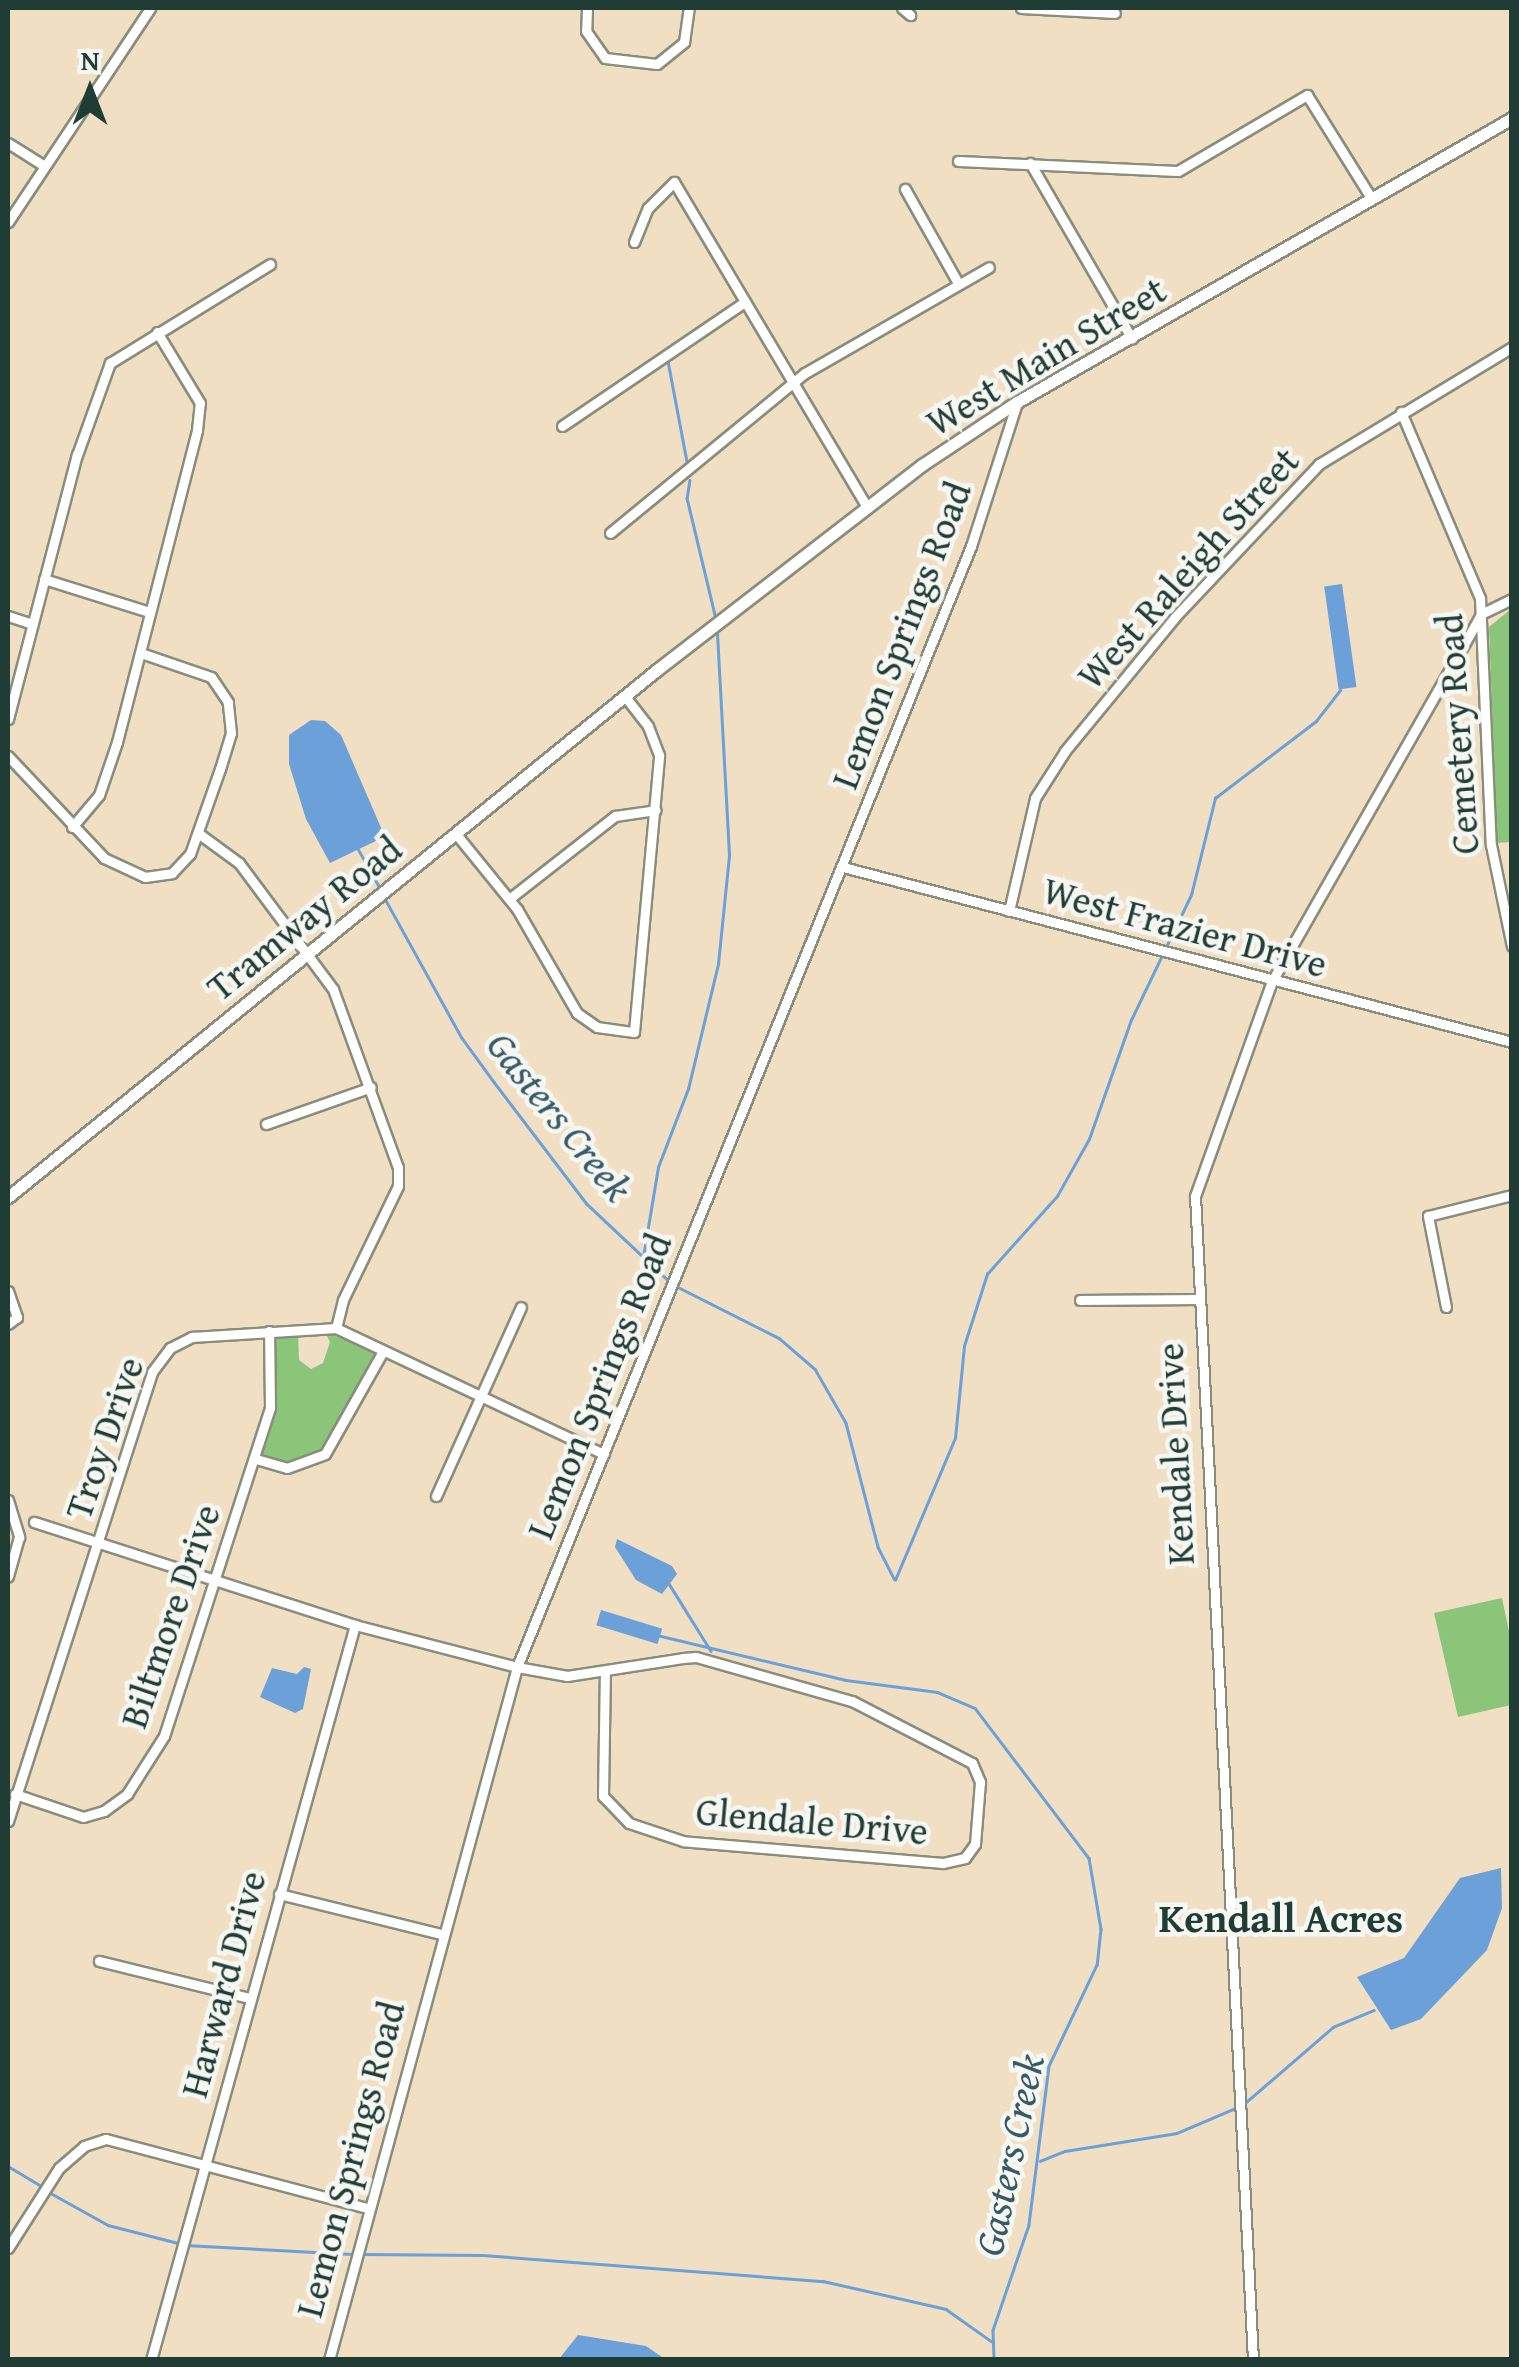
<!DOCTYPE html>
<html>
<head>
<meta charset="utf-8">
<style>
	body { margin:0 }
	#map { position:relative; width:1519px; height:2367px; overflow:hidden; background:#f0dfc2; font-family:"Gentium Book Plus",serif }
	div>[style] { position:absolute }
	.green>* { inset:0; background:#8bc57a }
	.water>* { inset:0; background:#6ba0d8; transform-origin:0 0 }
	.stream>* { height:2.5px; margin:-1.25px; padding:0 1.25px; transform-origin:1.25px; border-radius:1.25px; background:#6ba0d8 }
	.roads { filter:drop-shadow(2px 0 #888e7b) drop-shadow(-2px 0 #888e7b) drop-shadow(0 2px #888e7b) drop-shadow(0 -2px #888e7b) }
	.minor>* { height:9px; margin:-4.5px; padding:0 4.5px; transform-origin:4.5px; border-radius:4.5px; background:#fff }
	.major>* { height:11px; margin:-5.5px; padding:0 5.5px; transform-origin:5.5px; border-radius:5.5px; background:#fff }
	span { translate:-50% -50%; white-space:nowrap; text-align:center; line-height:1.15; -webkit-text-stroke:9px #f6f6f2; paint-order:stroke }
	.street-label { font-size:38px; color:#1f3d34 }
	.water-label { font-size:40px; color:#365b65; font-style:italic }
	.neighbourhood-label { font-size:40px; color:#1f3d34; font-weight:700 }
	.frame { position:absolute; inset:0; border:10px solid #1f3d34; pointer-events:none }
	.north { position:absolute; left:40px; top:40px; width:100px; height:100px; -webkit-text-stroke:8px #f6f6f2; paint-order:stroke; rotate:0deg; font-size:28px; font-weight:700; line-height:40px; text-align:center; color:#1f3d34 }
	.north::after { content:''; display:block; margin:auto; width:35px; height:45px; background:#1f3d34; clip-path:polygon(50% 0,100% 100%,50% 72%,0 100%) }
</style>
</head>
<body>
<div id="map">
	<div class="green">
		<div style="clip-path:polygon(1511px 609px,1511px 842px,1497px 843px,1489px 627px)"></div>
		<div style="clip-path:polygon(325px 1332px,378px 1353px,322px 1451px,286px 1464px,261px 1456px,276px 1393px,273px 1334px,298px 1333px,299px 1360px,311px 1369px,323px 1363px,330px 1342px)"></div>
		<div style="clip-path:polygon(1502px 1598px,1511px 1641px,1511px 1705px,1458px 1717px,1434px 1613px)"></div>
	</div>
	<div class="water">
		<div style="left:1342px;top:584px;width:104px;height:18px;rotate:82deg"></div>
		<div style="clip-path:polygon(311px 720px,325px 721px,341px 735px,382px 830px,382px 838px,330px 863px,306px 819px,289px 764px,289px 735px)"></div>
		<div style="clip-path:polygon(617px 1539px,672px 1566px,677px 1574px,662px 1594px,636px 1580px,615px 1547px)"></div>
		<div style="left:601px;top:1610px;width:64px;height:16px;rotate:17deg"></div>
		<div style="clip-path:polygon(304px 1667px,311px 1669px,303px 1709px,295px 1713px,260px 1697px,272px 1668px,297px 1674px)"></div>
		<div style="clip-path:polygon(1501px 1868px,1502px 1908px,1487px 1950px,1421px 2019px,1391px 2030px,1357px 1977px,1404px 1958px,1460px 1878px)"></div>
		<div style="clip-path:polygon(578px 2335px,646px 2346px,665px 2359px,559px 2359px)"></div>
	</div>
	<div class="stream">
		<div style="left:668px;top:361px;width:103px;rotate:79.3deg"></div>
		<div style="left:690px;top:480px;width:18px;rotate:99deg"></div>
		<div style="left:687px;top:498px;width:124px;rotate:76.5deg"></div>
		<div style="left:357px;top:847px;width:47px;rotate:60.7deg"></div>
		<div style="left:383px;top:895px;width:163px;rotate:61.1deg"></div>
		<div style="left:462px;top:1038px;width:54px;rotate:54deg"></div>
		<div style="left:494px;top:1082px;width:153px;rotate:52.7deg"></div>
		<div style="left:587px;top:1204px;width:111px;rotate:43.2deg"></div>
		<div style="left:643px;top:1257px;width:91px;rotate:-80.5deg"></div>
		<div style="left:658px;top:1167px;width:84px;rotate:-69deg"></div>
		<div style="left:688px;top:1089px;width:129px;rotate:-76.5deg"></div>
		<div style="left:718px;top:964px;width:110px;rotate:-84.2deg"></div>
		<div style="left:729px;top:855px;width:223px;rotate:-93.1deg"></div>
		<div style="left:674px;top:1285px;width:118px;rotate:26.8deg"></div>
		<div style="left:779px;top:1338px;width:48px;rotate:40.7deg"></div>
		<div style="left:815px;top:1369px;width:62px;rotate:60.1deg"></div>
		<div style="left:846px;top:1423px;width:128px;rotate:75.5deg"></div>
		<div style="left:878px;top:1547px;width:36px;rotate:63deg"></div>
		<div style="left:895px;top:1580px;width:154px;rotate:-67.1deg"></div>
		<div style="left:955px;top:1438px;width:92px;rotate:-84.4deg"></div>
		<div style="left:964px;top:1346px;width:76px;rotate:-72.3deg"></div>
		<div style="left:987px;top:1274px;width:105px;rotate:-48.1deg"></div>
		<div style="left:1057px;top:1196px;width:65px;rotate:-60.7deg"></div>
		<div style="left:1089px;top:1139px;width:126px;rotate:-70.6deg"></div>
		<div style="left:1131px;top:1020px;width:139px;rotate:-64.4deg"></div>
		<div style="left:1191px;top:895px;width:100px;rotate:-76.1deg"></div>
		<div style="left:1215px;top:798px;width:127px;rotate:-37.3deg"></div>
		<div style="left:1316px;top:721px;width:39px;rotate:-52deg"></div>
		<div style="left:668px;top:1582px;width:81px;rotate:58.1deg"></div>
		<div style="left:657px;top:1635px;width:194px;rotate:13.4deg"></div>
		<div style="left:846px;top:1680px;width:92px;rotate:7.5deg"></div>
		<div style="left:937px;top:1692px;width:41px;rotate:22.8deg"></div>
		<div style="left:975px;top:1708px;width:188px;rotate:52.8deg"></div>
		<div style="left:1089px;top:1858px;width:72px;rotate:80.4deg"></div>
		<div style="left:1101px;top:1929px;width:36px;rotate:96deg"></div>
		<div style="left:1097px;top:1965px;width:112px;rotate:115.4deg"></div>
		<div style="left:1049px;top:2066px;width:160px;rotate:97.2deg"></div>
		<div style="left:1029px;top:2225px;width:111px;rotate:108.9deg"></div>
		<div style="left:993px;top:2330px;width:30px;rotate:88deg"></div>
		<div style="left:1245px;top:2103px;width:116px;rotate:-40.8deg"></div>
		<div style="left:1333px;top:2027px;width:44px;rotate:-22.5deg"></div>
		<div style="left:1040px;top:2161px;width:27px;rotate:-22deg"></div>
		<div style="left:1065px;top:2151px;width:113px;rotate:-9.1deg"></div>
		<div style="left:1177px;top:2133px;width:66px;rotate:-23.1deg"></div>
		<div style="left:8px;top:2166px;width:39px;rotate:31deg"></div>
		<div style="left:47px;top:2191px;width:70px;rotate:29.1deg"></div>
		<div style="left:108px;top:2225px;width:72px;rotate:14.4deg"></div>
		<div style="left:185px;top:2245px;width:167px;rotate:3.1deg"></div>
		<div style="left:360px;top:2254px;width:123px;rotate:0.5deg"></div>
		<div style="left:483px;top:2255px;width:341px;rotate:4.4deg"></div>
		<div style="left:823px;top:2281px;width:126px;rotate:12.8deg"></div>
		<div style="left:946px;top:2309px;width:55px;rotate:35.4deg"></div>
	</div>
	<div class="roads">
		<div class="minor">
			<div style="left:587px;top:8px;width:23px;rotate:92deg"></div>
			<div style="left:586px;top:31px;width:33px;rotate:55deg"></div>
			<div style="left:605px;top:58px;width:52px;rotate:6.6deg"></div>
			<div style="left:657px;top:64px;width:35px;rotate:-39deg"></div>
			<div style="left:684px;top:42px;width:34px;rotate:-82deg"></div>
			<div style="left:902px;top:8px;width:11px;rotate:41deg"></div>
			<div style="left:1021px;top:8px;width:94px;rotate:3deg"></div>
			<div style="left:8px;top:143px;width:41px;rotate:32.2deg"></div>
			<div style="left:958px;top:161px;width:220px;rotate:2.6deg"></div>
			<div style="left:1178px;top:171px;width:150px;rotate:-30.5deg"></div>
			<div style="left:1307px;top:95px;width:121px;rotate:58.1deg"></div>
			<div style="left:1030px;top:163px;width:203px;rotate:59.9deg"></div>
			<div style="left:905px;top:189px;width:108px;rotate:60.6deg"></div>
			<div style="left:8px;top:222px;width:257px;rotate:-56.4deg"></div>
			<div style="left:634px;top:242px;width:37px;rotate:-68deg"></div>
			<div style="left:648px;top:208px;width:37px;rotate:-45deg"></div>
			<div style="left:674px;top:182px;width:377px;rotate:59.3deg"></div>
			<div style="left:1401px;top:412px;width:202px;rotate:67deg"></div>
			<div style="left:1480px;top:598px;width:247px;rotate:87.5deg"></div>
			<div style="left:1491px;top:845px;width:103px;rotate:78.3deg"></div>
			<div style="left:562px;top:426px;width:219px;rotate:-34.2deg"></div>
			<div style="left:610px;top:533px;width:252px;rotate:-39.4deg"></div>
			<div style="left:805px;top:373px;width:212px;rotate:-29.9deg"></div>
			<div style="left:44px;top:579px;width:110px;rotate:17.4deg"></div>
			<div style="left:8px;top:616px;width:25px;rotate:18deg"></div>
			<div style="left:8px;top:719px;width:273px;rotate:-75.4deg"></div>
			<div style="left:77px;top:455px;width:98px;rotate:-70.3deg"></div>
			<div style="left:110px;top:363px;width:188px;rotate:-31.7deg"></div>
			<div style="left:8px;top:756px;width:140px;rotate:46.7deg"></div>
			<div style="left:104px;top:858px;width:45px;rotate:24.9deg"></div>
			<div style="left:145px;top:877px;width:27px;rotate:-8deg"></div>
			<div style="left:172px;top:873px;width:26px;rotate:-47deg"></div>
			<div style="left:190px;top:854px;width:90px;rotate:-70.6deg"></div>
			<div style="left:220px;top:769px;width:38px;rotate:-73deg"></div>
			<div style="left:231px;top:733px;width:31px;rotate:-96deg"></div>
			<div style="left:228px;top:702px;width:30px;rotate:-124deg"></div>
			<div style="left:211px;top:677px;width:71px;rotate:-161.1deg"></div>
			<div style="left:72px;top:827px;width:42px;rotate:-49.8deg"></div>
			<div style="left:99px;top:795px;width:56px;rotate:-71.2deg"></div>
			<div style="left:117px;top:742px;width:322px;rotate:-75.6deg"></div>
			<div style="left:197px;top:430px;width:27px;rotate:-84deg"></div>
			<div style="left:200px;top:403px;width:83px;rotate:-121.2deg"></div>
			<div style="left:198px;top:833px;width:51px;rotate:36.2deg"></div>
			<div style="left:239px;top:863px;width:157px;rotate:53.3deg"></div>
			<div style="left:333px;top:989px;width:190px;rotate:70deg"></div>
			<div style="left:398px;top:1168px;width:18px;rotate:90deg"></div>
			<div style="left:398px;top:1186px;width:127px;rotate:115.8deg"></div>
			<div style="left:343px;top:1300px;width:29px;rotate:104deg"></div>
			<div style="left:456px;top:834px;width:97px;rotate:50.9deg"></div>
			<div style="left:517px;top:909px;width:120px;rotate:60deg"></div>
			<div style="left:577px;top:1013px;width:24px;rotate:35deg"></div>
			<div style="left:597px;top:1027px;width:37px;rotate:8deg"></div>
			<div style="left:634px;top:1032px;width:278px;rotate:-84.8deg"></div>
			<div style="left:659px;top:755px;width:31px;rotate:-111deg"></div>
			<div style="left:648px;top:726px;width:37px;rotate:-128deg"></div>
			<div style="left:843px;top:867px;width:692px;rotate:14.66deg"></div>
			<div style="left:509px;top:899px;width:135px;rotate:-38.1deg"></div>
			<div style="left:615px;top:816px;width:41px;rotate:-8.3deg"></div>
			<div style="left:1009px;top:911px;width:116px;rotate:-77deg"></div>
			<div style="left:1035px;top:798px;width:56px;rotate:-57.4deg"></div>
			<div style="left:1065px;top:751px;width:173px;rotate:-50.6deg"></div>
			<div style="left:1175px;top:617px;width:210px;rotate:-46.7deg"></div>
			<div style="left:1319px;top:464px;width:226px;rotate:-31.2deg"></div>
			<div style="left:266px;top:1124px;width:111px;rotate:-19.4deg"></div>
			<div style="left:8px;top:1291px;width:28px;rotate:71deg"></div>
			<div style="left:17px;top:1317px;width:11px;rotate:142deg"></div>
			<div style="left:1080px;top:1300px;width:117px;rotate:-0.5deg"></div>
			<div style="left:1446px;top:1307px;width:93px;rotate:-101.2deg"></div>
			<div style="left:1428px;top:1216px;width:87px;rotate:-14deg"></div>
			<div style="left:256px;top:1459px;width:32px;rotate:16deg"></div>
			<div style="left:287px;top:1468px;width:40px;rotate:-20.2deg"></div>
			<div style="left:325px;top:1454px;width:118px;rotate:-60.6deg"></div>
			<div style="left:436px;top:1496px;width:207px;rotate:-65.8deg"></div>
			<div style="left:8px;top:1500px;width:39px;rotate:73deg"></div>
			<div style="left:19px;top:1537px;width:41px;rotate:105.8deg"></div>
			<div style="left:34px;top:1522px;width:337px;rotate:17.8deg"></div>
			<div style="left:355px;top:1625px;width:167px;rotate:14.5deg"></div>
			<div style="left:517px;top:1667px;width:51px;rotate:10.2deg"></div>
			<div style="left:567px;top:1676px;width:117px;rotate:-8.8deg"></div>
			<div style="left:683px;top:1658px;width:13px;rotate:-4deg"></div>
			<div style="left:696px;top:1657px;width:162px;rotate:15.8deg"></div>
			<div style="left:852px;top:1701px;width:135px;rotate:27.3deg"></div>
			<div style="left:972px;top:1763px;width:21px;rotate:67deg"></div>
			<div style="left:980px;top:1782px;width:62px;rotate:94.6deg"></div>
			<div style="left:975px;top:1844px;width:17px;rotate:126deg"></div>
			<div style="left:965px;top:1858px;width:23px;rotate:167deg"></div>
			<div style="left:943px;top:1863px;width:261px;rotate:-175.2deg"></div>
			<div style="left:683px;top:1841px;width:57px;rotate:-161.6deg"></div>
			<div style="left:629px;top:1823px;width:37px;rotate:-134deg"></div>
			<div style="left:603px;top:1796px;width:125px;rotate:-89.1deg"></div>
			<div style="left:15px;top:1794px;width:72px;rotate:18.7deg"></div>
			<div style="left:83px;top:1817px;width:22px;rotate:-16deg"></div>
			<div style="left:104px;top:1811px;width:29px;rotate:-36deg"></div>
			<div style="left:127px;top:1794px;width:69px;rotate:-57.5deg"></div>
			<div style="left:164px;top:1736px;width:345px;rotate:-72.1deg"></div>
			<div style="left:270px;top:1408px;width:77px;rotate:-90.7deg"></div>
			<div style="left:8px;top:1821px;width:472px;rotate:-72.2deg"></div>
			<div style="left:152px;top:1372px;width:30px;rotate:-53deg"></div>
			<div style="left:170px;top:1348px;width:25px;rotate:-27deg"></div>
			<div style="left:192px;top:1337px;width:144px;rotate:-3.6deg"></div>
			<div style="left:336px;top:1328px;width:296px;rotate:25.2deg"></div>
			<div style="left:279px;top:1894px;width:167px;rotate:13.9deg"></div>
			<div style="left:99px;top:1961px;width:155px;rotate:13.8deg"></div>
			<div style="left:8px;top:2248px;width:95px;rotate:-57.5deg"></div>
			<div style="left:59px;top:2168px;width:33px;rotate:-41deg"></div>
			<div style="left:84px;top:2146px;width:23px;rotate:-18deg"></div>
			<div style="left:106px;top:2139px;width:271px;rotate:14.8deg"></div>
			<div style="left:151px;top:2360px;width:763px;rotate:-74.49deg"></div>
			<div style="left:329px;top:2360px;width:718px;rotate:-74.82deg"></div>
			<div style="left:517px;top:1667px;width:1209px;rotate:-67.95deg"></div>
			<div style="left:971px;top:546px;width:150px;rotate:-72.2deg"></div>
			<div style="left:1253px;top:2360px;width:1165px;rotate:-92.85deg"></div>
			<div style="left:1195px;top:1196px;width:228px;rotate:-70.3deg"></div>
			<div style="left:1272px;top:981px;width:422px;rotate:-60.3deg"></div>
			<div style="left:1481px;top:614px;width:34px;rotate:-26deg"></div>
		</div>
		<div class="major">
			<div style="left:8px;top:1197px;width:837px;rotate:-39.09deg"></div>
			<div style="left:658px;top:669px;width:334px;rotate:-37.7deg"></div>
			<div style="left:922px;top:465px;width:114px;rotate:-33.6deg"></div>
			<div style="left:1017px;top:402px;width:571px;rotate:-29.84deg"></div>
		</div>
	</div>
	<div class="street-label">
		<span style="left:1046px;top:356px;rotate:-31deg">West Main Street</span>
		<span style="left:1188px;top:568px;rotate:-48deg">West Raleigh Street</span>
		<span style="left:901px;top:635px;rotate:-69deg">Lemon Springs Road</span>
		<span style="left:1457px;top:734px;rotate:-94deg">Cemetery Road</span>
		<span style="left:304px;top:918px;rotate:-39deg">Tramway Road</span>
		<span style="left:1185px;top:927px;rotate:15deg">West Frazier Drive</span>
		<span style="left:599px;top:1386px;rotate:-68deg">Lemon Springs Road</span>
		<span style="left:104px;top:1438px;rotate:-71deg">Troy Drive</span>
		<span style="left:1175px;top:1454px;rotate:-93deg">Kendale Drive</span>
		<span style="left:170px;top:1616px;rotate:-71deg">Biltmore Drive</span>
		<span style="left:812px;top:1821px;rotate:5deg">Glendale Drive</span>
		<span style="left:223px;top:1984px;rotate:-75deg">Harward Drive</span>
		<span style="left:350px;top:2159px;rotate:-75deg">Lemon Springs Road</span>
	</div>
	<div class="water-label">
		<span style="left:560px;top:1116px;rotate:51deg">Gasters Creek</span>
		<span style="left:1009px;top:2155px;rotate:-78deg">Gasters Creek</span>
	</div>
	<div class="neighbourhood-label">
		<span style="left:1281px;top:1918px">Kendall Acres</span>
	</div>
	<div class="frame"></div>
	<div class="north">N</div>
</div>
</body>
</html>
